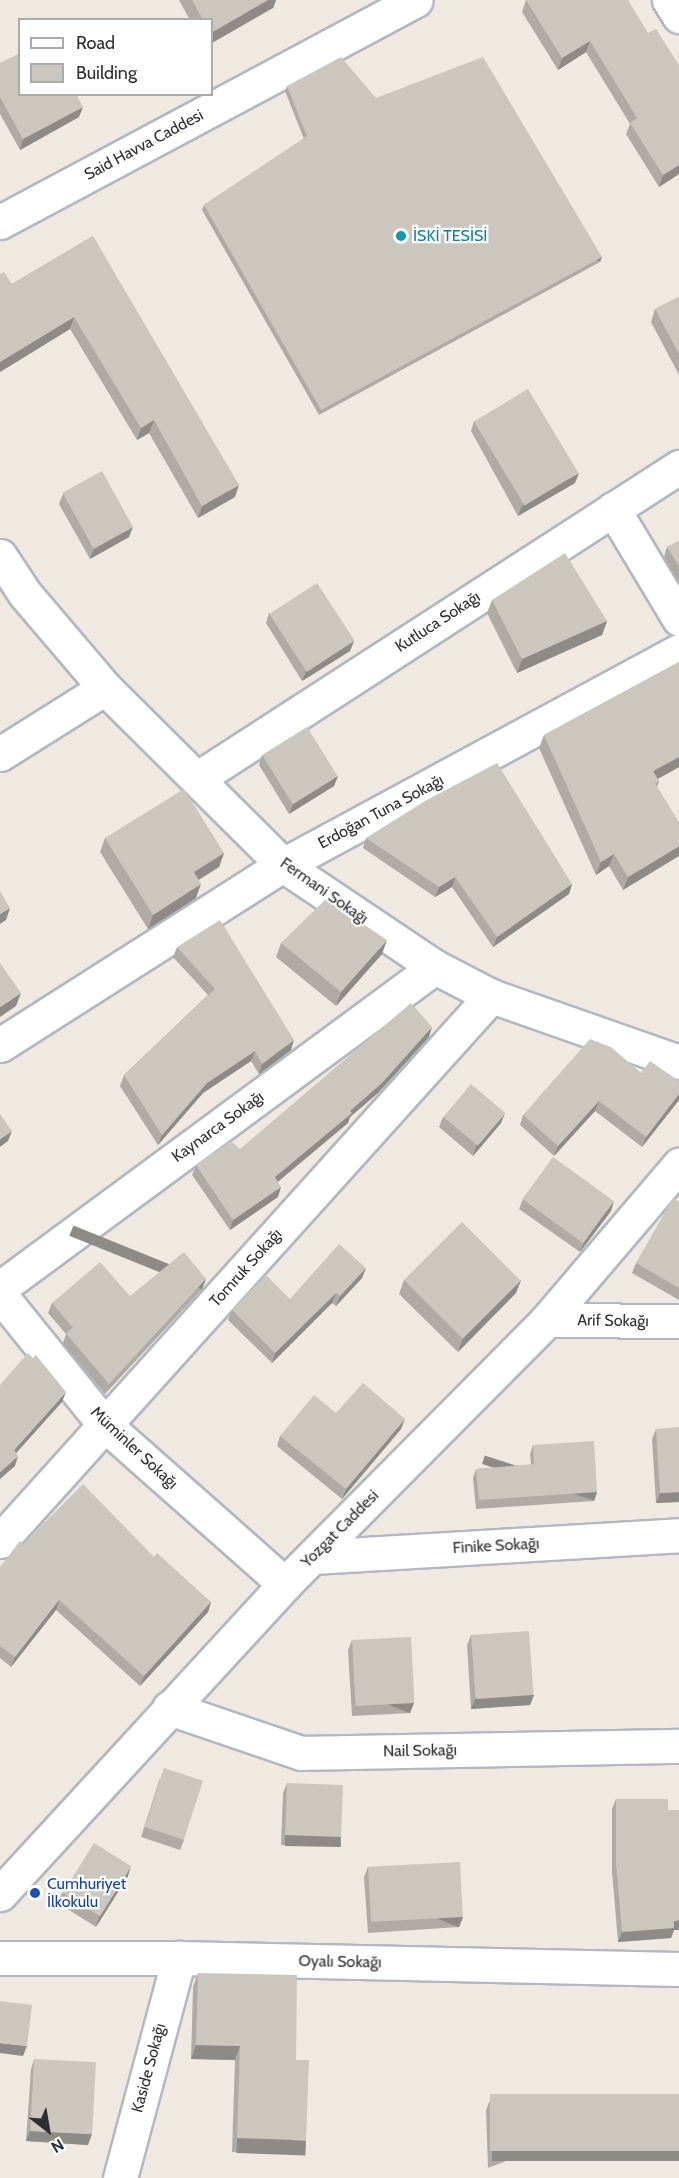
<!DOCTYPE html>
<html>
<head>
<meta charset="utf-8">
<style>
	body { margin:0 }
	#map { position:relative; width:679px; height:2178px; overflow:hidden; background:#efe9e1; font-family:Cabin,sans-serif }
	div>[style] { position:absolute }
	.roads { filter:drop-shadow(2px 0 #b4b7c1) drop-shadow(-2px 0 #b4b7c1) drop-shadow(0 2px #b4b7c1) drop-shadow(0 -2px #b4b7c1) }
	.street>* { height:33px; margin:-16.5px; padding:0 16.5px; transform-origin:16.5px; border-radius:16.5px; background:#fff }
	.secondary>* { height:33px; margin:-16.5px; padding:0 16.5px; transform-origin:16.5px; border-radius:16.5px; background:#fff }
	.wall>* { inset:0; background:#afaba4 }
	.shaded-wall>* { inset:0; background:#8e8b86; transform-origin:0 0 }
	.building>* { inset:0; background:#cbc7bf; transform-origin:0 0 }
	.dots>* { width:16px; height:16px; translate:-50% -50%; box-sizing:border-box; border:3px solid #fff; border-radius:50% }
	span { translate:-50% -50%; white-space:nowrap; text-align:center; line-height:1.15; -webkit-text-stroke:4.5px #fff; paint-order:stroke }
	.street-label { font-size:16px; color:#2e2e2e }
	.culture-label { font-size:16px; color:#0d838f }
	.left { translate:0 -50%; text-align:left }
	.transit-label { font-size:16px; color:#164399 }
	.legend { position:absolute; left:18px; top:18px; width:195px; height:78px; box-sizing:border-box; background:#fff; border:2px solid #ababab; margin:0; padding:8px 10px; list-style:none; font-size:18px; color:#2e2e2e }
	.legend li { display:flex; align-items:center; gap:12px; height:30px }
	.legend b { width:30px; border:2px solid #ababab }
	.north { position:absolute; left:18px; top:2100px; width:60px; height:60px; -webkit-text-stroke:4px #fff; paint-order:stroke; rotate:149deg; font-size:16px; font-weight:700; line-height:24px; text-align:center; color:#2e2e2e }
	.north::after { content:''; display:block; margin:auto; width:21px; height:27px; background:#2e2e2e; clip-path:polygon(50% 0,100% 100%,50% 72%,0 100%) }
</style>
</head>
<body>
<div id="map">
	<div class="roads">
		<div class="street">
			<div style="left:669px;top:0;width:19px;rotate:58deg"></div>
			<div style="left:0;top:222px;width:471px;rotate:-28.1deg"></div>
			<div style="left:613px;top:509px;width:128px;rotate:59deg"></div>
			<div style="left:0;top:556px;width:45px;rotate:56.7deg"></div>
			<div style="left:25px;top:594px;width:123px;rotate:49.6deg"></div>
			<div style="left:105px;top:688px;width:251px;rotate:44.8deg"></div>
			<div style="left:283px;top:865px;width:183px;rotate:33.9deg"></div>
			<div style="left:435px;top:967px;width:63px;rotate:27.4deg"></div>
			<div style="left:491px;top:996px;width:199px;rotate:19.3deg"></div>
			<div style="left:0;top:754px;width:124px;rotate:-32.2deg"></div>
			<div style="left:198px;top:778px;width:573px;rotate:-32.89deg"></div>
			<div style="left:0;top:1045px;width:335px;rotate:-32.5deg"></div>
			<div style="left:283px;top:865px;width:450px;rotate:-28.4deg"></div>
			<div style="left:0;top:1288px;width:541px;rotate:-36.42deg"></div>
			<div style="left:0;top:1295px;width:167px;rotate:51.1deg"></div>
			<div style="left:105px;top:1425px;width:240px;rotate:41.5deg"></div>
			<div style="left:547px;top:1320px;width:132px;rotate:0.4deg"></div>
			<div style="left:0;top:1541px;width:734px;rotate:-47.98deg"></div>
			<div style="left:313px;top:1557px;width:367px;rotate:-3.4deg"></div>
			<div style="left:169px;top:1708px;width:139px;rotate:18.8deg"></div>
			<div style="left:301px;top:1753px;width:378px;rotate:-1.1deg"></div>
			<div style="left:0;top:1958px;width:179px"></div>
			<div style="left:179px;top:1958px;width:500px;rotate:1.26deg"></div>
			<div style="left:120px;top:2178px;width:228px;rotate:-75deg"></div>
		</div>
		<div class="secondary">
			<div style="left:0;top:1894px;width:421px;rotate:-47.4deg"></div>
			<div style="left:285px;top:1584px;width:372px;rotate:-45.2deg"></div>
			<div style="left:547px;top:1320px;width:204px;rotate:-49.6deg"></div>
		</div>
	</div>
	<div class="wall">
		<div style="clip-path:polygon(179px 0,276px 0,273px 8px,212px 20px,190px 20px)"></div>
		<div style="clip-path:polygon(526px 0,628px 0,679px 174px,659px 187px,626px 134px,630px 124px,586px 52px,558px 70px,522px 12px)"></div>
		<div style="clip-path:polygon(0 63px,79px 117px,20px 150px,0 114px)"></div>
		<div style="clip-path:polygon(287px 86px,376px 98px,600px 262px,319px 415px,202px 210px,204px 205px,304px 139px,285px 91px)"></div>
		<div style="clip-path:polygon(93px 236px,235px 497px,198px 518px,149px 433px,137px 440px,70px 329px,0 372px,0 274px,12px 284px)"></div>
		<div style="clip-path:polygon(679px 297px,679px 375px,651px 322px,655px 309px)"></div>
		<div style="clip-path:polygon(474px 421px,575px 483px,518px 516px,471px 431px)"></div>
		<div style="clip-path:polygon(63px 494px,129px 537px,90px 559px,59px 504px)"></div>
		<div style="clip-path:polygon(679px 541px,679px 583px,664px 557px,667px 547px)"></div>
		<div style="clip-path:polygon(492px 600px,607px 621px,602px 635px,517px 673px,487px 613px)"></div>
		<div style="clip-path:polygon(269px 613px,354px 641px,350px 651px,302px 681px,266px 623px)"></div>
		<div style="clip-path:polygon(679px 662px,679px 767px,658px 779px,659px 781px,657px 787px,679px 823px,623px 890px,609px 866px,596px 875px,539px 748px,544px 735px)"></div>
		<div style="clip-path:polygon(262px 755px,338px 776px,334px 786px,289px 814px,259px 765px)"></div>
		<div style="clip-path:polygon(105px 838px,224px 853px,219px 867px,198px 880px,196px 898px,148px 929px,100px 852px)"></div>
		<div style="clip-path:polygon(366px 838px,572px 884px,569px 894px,493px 947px,452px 887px,435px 897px,363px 848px)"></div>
		<div style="clip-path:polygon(281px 943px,382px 954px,336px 1006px,276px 957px)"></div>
		<div style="clip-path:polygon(177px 947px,291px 1050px,259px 1074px,251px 1061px,203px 1093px,158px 1145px,120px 1086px,124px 1075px,208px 995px,173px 957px)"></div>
		<div style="clip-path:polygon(429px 1037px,378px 1093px,350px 1117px,348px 1123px,278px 1182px,278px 1197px,230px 1230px,192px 1175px,196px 1165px,240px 1149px)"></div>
		<div style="clip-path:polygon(679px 1081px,679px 1100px,642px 1147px,595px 1111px,554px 1156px,520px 1125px,523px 1115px)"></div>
		<div style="clip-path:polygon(443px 1117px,501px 1123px,473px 1156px,439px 1127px)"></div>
		<div style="clip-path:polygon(523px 1199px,611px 1211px,580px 1252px,519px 1209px)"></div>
		<div style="clip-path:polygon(679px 1202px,679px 1300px,632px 1273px,636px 1263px)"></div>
		<div style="clip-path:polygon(366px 1268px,362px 1278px,336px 1306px,332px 1303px,272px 1363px,228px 1320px,232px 1310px,290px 1299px)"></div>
		<div style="clip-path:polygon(206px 1279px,202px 1289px,105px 1394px,63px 1343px,66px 1334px,48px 1313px,52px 1303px,130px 1296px)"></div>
		<div style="clip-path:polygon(404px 1280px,521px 1280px,516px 1293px,458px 1352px,399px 1294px)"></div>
		<div style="clip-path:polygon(336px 1413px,401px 1429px,342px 1499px,277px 1446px,280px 1436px)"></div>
		<div style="clip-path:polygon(656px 1429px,679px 1502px,656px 1503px,652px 1439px)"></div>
		<div style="clip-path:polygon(533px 1445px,597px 1492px,594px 1501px,476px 1509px,473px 1478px,476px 1469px,531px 1465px,530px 1454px)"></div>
		<div style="clip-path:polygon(23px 1544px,154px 1557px,211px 1602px,208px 1612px,140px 1686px,56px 1610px,11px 1667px,0 1658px,0 1567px)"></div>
		<div style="clip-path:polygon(471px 1635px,534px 1695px,530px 1705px,471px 1709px,467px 1645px)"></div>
		<div style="clip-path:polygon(352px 1640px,414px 1703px,410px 1713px,352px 1716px,348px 1650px)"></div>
		<div style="clip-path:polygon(160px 1778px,184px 1840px,180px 1850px,141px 1837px)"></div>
		<div style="clip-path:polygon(287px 1783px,338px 1846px,281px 1845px,283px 1793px)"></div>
		<div style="clip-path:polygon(616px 1799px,668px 1810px,674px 1930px,671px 1938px,618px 1942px,612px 1872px,612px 1809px)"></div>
		<div style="clip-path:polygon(368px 1867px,463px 1917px,459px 1927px,368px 1933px,364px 1877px)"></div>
		<div style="clip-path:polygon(128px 1876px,96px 1927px,58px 1903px,62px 1893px)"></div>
		<div style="clip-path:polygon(198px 1973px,301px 2154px,232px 2152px,235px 2060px,191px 2059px,193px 1987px)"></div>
		<div style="clip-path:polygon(34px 2059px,88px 2145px,26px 2141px,31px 2069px)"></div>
		<div style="clip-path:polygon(679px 2094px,488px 2168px,486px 2110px,490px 2100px)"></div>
	</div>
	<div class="shaded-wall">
		<div style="clip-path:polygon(268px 0,276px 0,273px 8px,212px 43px,212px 32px)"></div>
		<div style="clip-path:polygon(590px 41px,586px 52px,558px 70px,562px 58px)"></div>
		<div style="clip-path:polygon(83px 107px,79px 117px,20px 150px,23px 139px)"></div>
		<div style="clip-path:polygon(679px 165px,679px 174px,659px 187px,663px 175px)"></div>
		<div style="left:602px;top:257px;width:5px;height:320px;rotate:112deg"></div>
		<div style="clip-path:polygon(74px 317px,70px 329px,0 372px,0 362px)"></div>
		<div style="clip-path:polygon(154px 420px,149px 433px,137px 440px,141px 428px)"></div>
		<div style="clip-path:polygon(579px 473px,575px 483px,518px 516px,522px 506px)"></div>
		<div style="clip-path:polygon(239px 485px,235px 497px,198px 518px,202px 506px)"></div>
		<div style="clip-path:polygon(133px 527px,129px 537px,90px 559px,94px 549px)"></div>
		<div style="clip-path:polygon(607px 621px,602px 635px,517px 673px,522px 659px)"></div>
		<div style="clip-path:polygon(354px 641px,350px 651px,302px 681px,306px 671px)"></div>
		<div style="clip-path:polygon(679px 757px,679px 767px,648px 784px,653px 771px)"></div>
		<div style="clip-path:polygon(338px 776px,334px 786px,289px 814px,293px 804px)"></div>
		<div style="clip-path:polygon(679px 846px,679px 856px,623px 890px,628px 877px)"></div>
		<div style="clip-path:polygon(224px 853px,219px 867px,189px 886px,194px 872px)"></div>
		<div style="clip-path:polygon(614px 854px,609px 866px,596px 875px,601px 862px)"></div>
		<div style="clip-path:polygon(455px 877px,452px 887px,435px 897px,439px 887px)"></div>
		<div style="clip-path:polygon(201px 884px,196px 898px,148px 929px,153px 915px)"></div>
		<div style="clip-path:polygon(572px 884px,569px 894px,493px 947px,497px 937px)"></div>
		<div style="clip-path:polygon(10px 908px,6px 920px,0 924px,0 914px)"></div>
		<div style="clip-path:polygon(387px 940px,382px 954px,336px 1006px,341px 992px)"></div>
		<div style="clip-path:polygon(21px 993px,16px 1006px,0 1017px,0 1007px)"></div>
		<div style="clip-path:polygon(432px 1027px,429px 1037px,378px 1093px,350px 1117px,348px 1123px,271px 1187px,275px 1177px,350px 1111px)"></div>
		<div style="clip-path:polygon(294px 1040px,291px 1050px,259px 1074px,262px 1064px)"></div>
		<div style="clip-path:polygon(255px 1051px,251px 1061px,203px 1093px,158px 1145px,162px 1135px,207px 1083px)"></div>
		<div style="clip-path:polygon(679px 1094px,679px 1100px,642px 1147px,646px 1137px)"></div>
		<div style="clip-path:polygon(599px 1101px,595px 1111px,554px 1156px,558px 1146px)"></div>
		<div style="clip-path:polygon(505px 1113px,501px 1123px,473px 1156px,476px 1146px)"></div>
		<div style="clip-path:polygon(12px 1131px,8px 1141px,0 1147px,0 1139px)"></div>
		<div style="clip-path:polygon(281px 1187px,278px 1197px,230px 1230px,233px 1220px)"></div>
		<div style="clip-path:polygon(614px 1201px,611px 1211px,580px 1252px,584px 1242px)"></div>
		<div style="clip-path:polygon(366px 1268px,362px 1278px,336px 1306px,340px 1296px)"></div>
		<div style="left:206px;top:1279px;width:11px;height:143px;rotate:112deg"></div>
		<div style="clip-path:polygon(521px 1280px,516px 1293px,458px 1352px,463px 1338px)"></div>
		<div style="clip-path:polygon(336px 1293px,332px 1303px,272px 1363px,275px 1353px)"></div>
		<div style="clip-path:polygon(66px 1392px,62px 1402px,10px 1460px,14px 1450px)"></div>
		<div style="clip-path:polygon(405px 1419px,401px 1429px,342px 1499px,346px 1489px)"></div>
		<div style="clip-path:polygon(18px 1456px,15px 1466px,0 1479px,0 1472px)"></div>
		<div style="left:597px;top:1492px;width:9px;height:118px;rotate:108deg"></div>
		<div style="clip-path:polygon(679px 1492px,679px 1502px,656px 1503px,660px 1493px)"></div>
		<div style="clip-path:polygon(59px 1600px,56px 1610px,11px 1667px,15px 1657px)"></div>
		<div style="clip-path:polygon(211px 1602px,208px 1612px,140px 1686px,144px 1676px)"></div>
		<div style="clip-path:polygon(534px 1695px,530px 1705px,471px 1709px,475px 1699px)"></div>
		<div style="left:414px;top:1703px;width:11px;height:59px;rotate:112deg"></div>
		<div style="left:285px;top:1835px;width:56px;height:11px;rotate:1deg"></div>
		<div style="clip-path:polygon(131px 1866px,128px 1876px,96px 1927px,99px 1917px)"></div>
		<div style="left:463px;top:1917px;width:11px;height:92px;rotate:112deg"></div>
		<div style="clip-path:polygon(679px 1920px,679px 1930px,674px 1930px,671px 1938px,618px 1942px,622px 1932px)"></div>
		<div style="clip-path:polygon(0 2043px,27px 2046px,23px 2056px,0 2053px)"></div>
		<div style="clip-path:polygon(196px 2045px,240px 2046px,235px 2060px,191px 2059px)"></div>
		<div style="clip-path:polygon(30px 2131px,92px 2134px,88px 2145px,26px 2141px)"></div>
		<div style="left:237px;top:2138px;width:69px;height:15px;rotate:2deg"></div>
		<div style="left:679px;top:2151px;width:10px;height:187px;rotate:90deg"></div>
	</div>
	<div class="building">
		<div style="clip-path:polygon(192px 0,268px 0,212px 32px,212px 20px,203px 20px)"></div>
		<div style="clip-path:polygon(526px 0,628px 0,648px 33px,656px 29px,679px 65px,679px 165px,663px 175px,630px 123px,637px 118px,590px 41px,562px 58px)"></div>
		<div style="clip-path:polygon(20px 53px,20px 94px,76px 94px,83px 107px,23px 139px,0 97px,0 63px)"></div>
		<div style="clip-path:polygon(341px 57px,376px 98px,483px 57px,602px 257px,321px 410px,204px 205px,307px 136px,287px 86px)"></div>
		<div style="clip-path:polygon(93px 236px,239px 485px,202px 506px,154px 420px,141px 428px,74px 317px,0 362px,0 274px,4px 272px,12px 284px)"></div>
		<div style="clip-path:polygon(679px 297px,679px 354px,655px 309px)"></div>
		<div style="left:528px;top:389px;width:98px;height:63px;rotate:59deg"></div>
		<div style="left:102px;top:471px;width:64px;height:45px;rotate:61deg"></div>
		<div style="clip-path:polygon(679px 541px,679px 566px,667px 547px)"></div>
		<div style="clip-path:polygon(565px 553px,607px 621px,522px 659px,492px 600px)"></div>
		<div style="left:317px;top:583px;width:69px;height:57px;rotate:57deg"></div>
		<div style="clip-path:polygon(679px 662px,679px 757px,653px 771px,659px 781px,655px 783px,679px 823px,679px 846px,628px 877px,614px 854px,601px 862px,544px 735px)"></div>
		<div style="left:307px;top:727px;width:58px;height:53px;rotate:58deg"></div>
		<div style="clip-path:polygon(497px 763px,572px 884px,497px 937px,455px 877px,439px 887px,366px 838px,425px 801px)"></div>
		<div style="clip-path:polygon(184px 789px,224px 853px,194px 872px,201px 884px,153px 915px,105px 838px)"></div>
		<div style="clip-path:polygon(0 891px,10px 908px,0 914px)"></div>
		<div style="clip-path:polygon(326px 899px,387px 940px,341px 992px,281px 943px)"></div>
		<div style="clip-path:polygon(220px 920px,294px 1040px,262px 1064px,255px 1051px,207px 1083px,162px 1135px,124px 1075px,215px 989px,177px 947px)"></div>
		<div style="clip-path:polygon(0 963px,21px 993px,0 1007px)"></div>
		<div style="clip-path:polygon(411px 1003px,432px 1027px,382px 1083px,350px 1111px,352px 1113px,275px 1177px,281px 1187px,233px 1220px,196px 1165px,231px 1141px,240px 1149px)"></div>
		<div style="clip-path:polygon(590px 1039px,611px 1047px,641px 1073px,650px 1061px,679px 1081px,679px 1094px,646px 1137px,599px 1101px,558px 1146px,523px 1115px)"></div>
		<div style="left:471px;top:1084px;width:45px;height:43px;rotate:40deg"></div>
		<div style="clip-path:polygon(0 1114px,12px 1131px,0 1139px)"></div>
		<div style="left:553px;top:1157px;width:75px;height:52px;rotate:36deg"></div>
		<div style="clip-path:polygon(673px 1198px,679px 1202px,679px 1288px,636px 1263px)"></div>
		<div style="left:462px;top:1222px;width:83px;height:82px;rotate:45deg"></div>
		<div style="clip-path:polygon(339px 1244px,366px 1268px,340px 1296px,336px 1293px,275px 1353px,232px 1310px,266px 1275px,290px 1299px)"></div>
		<div style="clip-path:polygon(184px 1252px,206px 1279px,109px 1384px,66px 1333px,73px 1328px,52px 1303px,100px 1262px,130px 1296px)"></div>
		<div style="clip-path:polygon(28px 1353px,33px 1358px,36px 1355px,66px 1392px,14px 1450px,18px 1456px,0 1472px,0 1385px)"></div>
		<div style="clip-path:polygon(363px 1383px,405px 1419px,346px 1489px,280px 1436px,314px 1395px,336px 1413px)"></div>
		<div style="clip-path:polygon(679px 1427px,679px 1492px,660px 1493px,656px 1429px)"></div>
		<div style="clip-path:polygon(594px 1441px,597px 1492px,479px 1500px,476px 1469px,534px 1464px,533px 1445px)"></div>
		<div style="clip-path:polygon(83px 1484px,154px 1557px,157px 1553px,211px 1602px,144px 1676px,59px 1600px,15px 1657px,0 1646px,0 1567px,20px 1541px,23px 1544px)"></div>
		<div style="left:529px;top:1631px;width:64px;height:58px;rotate:86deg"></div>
		<div style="left:411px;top:1637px;width:66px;height:59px;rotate:87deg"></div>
		<div style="left:164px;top:1768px;width:41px;height:62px;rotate:18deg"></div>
		<div style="left:287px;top:1783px;width:56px;height:52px;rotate:2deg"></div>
		<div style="clip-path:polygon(616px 1799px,668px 1799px,668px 1810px,679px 1810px,679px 1920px,674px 1921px,674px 1928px,622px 1932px,616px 1862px)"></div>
		<div style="left:94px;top:1843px;width:44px;height:59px;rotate:32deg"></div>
		<div style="left:460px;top:1862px;width:55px;height:92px;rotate:87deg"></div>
		<div style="clip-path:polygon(198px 1973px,297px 1975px,296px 2060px,309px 2060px,306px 2140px,237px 2138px,240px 2046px,196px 2045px)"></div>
		<div style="clip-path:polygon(0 2001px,32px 2005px,27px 2046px,0 2043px)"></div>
		<div style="left:34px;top:2059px;width:62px;height:72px;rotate:3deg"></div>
		<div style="left:679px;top:2094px;width:57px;height:189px;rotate:90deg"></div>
	</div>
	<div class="dots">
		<div style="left:401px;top:236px;background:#0f9aa8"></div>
		<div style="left:35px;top:1893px;background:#1a4fb4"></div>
	</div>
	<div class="street-label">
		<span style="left:144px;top:145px;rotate:-28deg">Said Havva Caddesi</span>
		<span style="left:438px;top:622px;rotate:-33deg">Kutluca Sokağı</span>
		<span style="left:381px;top:812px;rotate:-28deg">Erdoğan Tuna Sokağı</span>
		<span style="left:324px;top:891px;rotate:35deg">Fermani Sokağı</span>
		<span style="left:218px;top:1127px;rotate:-36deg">Kaynarca Sokağı</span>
		<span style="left:246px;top:1268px;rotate:-48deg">Tomruk Sokağı</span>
		<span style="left:613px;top:1321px;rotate:1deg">Arif Sokağı</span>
		<span style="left:134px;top:1448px;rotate:43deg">Müminler Sokağı</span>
		<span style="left:340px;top:1529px;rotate:-45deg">Yozgat Caddesi</span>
		<span style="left:496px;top:1546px;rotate:-3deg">Finike Sokağı</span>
		<span style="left:420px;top:1751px;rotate:-1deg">Nail Sokağı</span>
		<span style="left:340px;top:1962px;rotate:1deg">Oyalı Sokağı</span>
		<span style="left:149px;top:2068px;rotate:-75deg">Kaside Sokağı</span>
	</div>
	<div class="culture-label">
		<span class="left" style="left:413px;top:236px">İSKİ TESİSİ</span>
	</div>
	<div class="transit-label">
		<span class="left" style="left:47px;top:1893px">Cumhuriyet<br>İlkokulu</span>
	</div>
	<ul class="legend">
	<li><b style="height:8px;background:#fff"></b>Road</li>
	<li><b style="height:16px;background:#cbc7bf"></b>Building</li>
	</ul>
	<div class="north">N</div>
</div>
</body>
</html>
